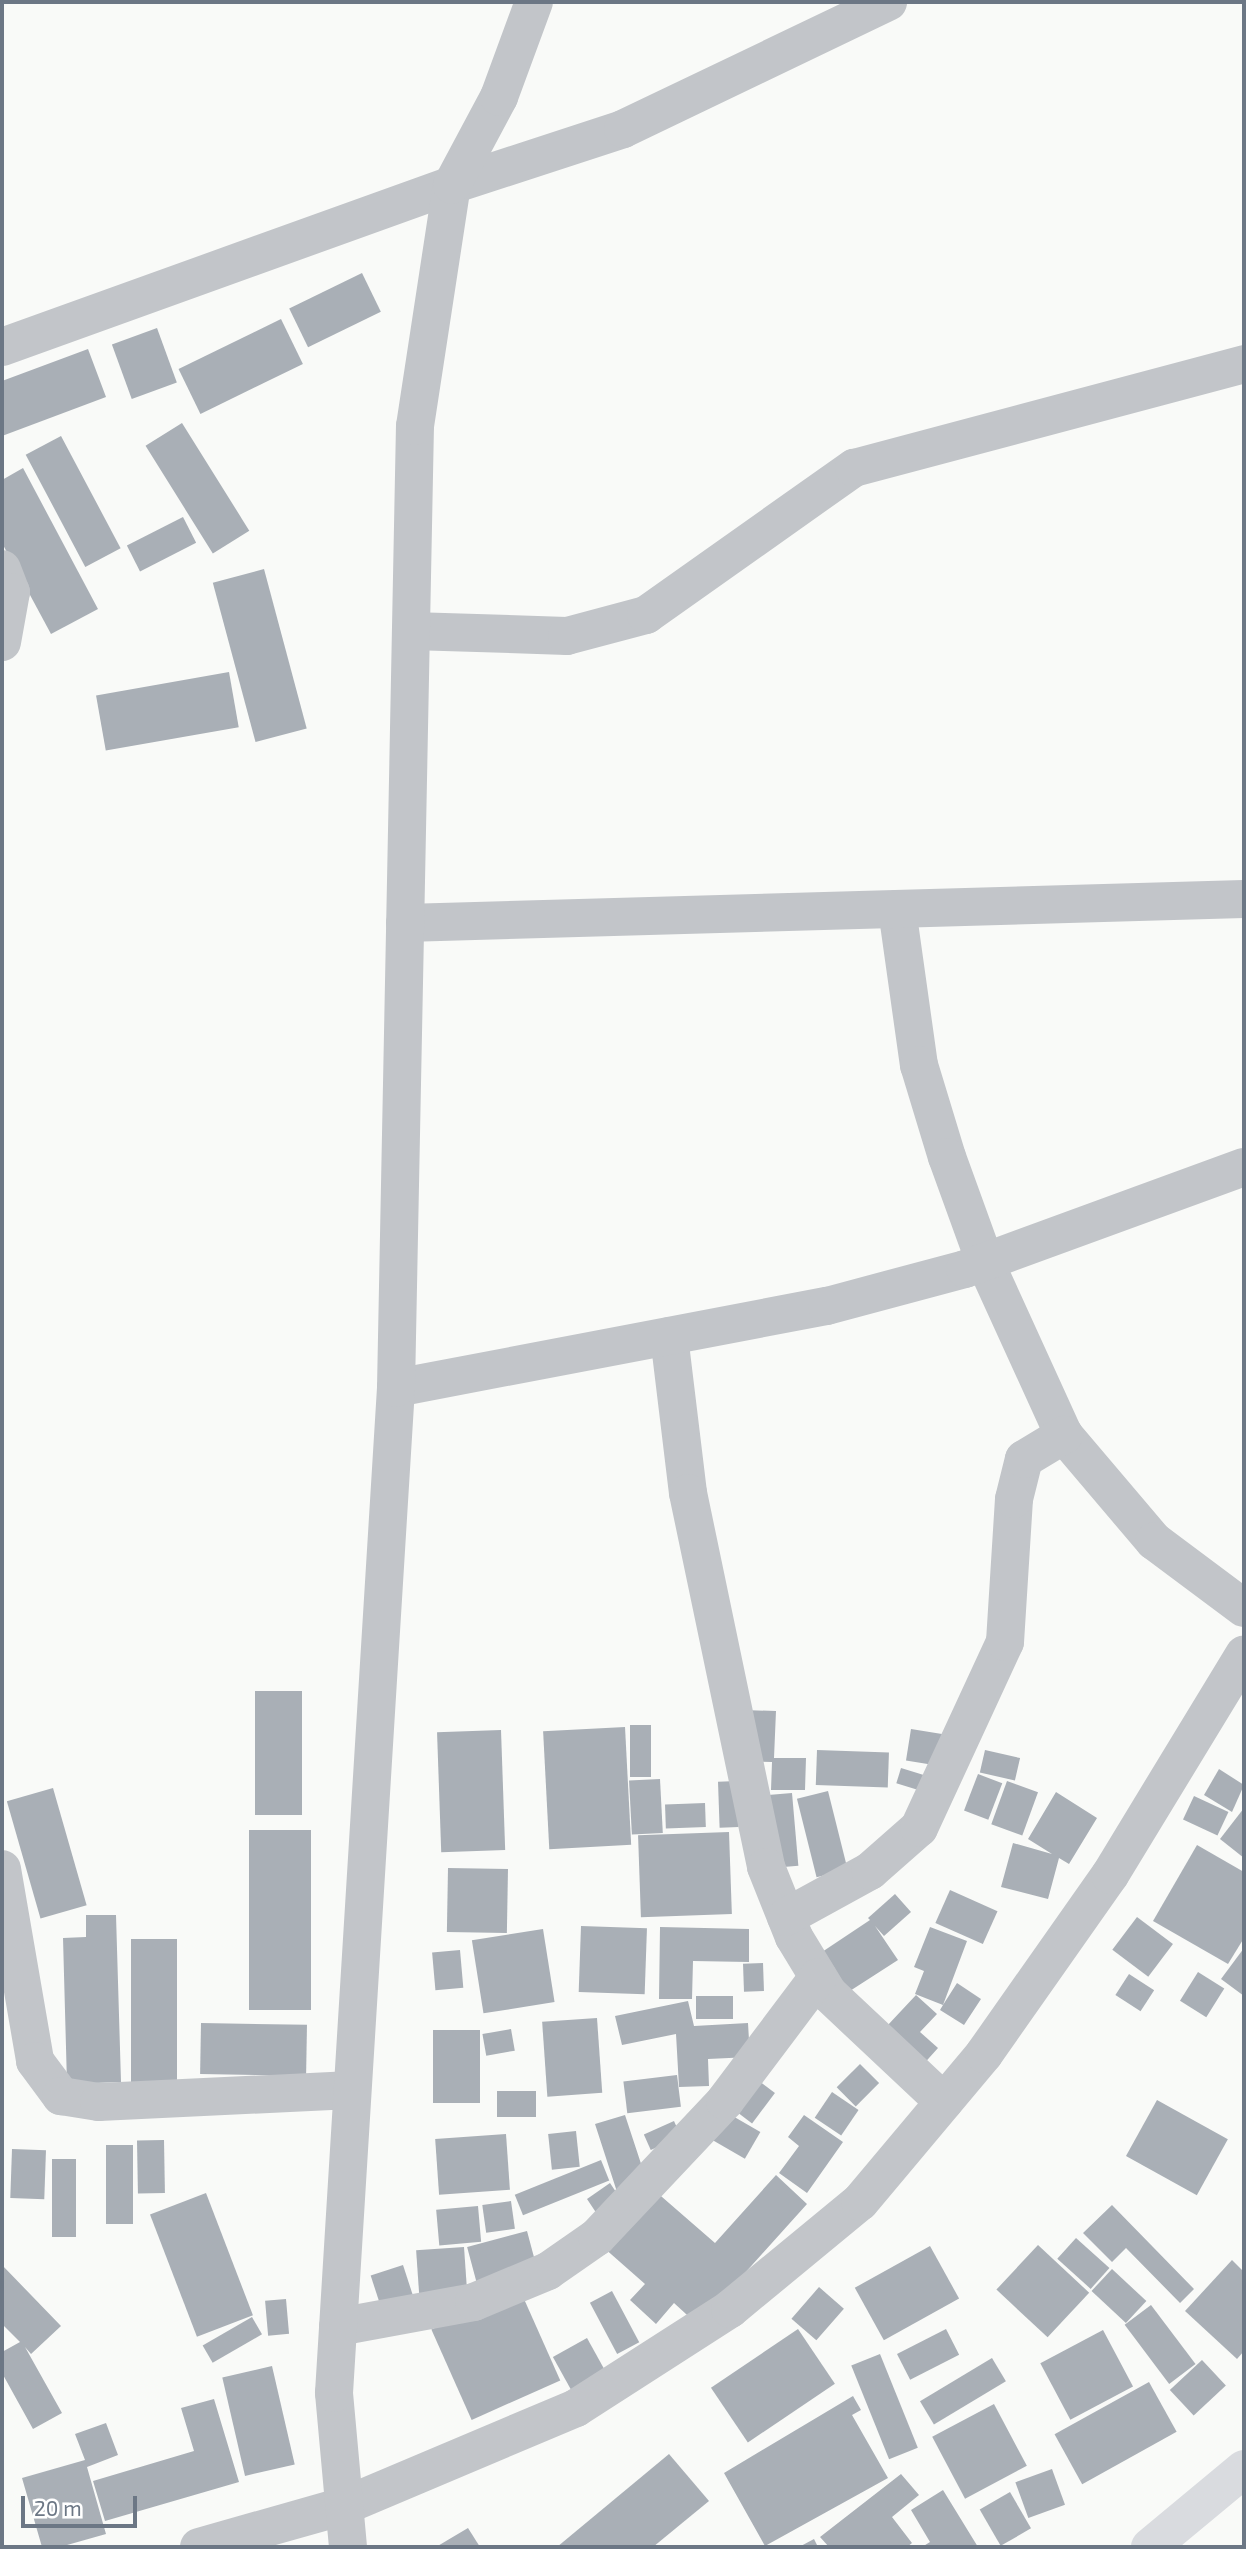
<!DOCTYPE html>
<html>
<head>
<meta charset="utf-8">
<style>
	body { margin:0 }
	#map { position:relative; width:1246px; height:2549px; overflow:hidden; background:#f9faf8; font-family:"Exo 2",sans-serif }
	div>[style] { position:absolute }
	.building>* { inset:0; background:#a9afb6; transform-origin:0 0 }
	.minor>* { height:38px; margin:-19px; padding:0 19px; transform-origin:19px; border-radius:19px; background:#c2c5c9 }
	.major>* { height:38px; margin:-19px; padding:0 19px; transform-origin:19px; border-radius:19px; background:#d9dbdf }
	span { translate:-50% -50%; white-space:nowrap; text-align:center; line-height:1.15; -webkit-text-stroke:7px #fff; paint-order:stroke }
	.frame { position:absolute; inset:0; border:4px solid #6c7785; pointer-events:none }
	.scale { position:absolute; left:21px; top:2496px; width:116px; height:32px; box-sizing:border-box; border:4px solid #6c7785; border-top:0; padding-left:9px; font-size:21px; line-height:24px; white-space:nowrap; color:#6c7785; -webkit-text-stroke:5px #fff; paint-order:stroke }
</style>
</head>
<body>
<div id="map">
	<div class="building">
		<div style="left:362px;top:273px;width:43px;height:81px;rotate:64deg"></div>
		<div style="left:281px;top:319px;width:50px;height:114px;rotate:64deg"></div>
		<div style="left:157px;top:328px;width:58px;height:48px;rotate:70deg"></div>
		<div style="clip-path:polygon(88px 349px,106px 397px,2px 436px,2px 381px)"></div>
		<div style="left:182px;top:423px;width:127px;height:43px;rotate:58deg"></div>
		<div style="left:61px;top:436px;width:127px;height:40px;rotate:62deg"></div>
		<div style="clip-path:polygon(23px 468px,98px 609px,51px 634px,2px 543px,2px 480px)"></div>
		<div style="left:183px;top:517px;width:29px;height:63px;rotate:63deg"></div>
		<div style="left:264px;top:569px;width:165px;height:53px;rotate:75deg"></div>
		<div style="left:229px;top:672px;width:56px;height:135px;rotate:80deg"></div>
		<div style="left:255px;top:1691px;width:47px;height:124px"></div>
		<div style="clip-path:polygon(744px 1710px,776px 1711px,774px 1758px,806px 1758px,805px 1790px,771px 1790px,772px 1762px,742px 1761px)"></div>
		<div style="left:630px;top:1725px;width:21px;height:52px"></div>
		<div style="left:625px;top:1727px;width:118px;height:82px;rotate:87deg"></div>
		<div style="left:911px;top:1729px;width:36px;height:32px;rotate:9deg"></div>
		<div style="left:501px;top:1730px;width:120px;height:64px;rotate:88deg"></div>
		<div style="left:817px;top:1750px;width:72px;height:35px;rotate:2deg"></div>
		<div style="left:985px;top:1750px;width:36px;height:23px;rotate:13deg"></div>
		<div style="left:901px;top:1768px;width:28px;height:16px;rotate:17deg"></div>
		<div style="clip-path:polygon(1219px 1769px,1244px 1785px,1232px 1812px,1204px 1795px)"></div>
		<div style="left:978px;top:1774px;width:26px;height:39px;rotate:21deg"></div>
		<div style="left:660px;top:1779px;width:54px;height:31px;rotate:87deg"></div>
		<div style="left:737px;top:1781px;width:46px;height:19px;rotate:88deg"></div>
		<div style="left:1007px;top:1781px;width:33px;height:46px;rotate:20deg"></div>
		<div style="left:53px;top:1788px;width:122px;height:48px;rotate:74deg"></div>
		<div style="left:828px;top:1791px;width:81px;height:32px;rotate:76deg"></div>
		<div style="clip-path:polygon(1056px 1792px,1097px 1818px,1069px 1864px,1059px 1858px,1048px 1899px,1001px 1887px,1013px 1843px,1052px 1854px,1028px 1839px)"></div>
		<div style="left:792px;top:1793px;width:73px;height:27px;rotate:85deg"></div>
		<div style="left:1194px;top:1796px;width:38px;height:26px;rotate:25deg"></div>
		<div style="left:705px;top:1803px;width:24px;height:40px;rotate:88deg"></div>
		<div style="clip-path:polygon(1244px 1808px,1244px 1858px,1220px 1839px)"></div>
		<div style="left:249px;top:1830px;width:62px;height:180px"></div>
		<div style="left:729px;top:1832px;width:82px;height:91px;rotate:88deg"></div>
		<div style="clip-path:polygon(1197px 1845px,1244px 1872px,1244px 1938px,1228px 1964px,1153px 1921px)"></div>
		<div style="left:448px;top:1868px;width:60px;height:64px;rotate:1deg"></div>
		<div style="left:950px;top:1890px;width:52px;height:36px;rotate:24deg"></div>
		<div style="clip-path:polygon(895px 1894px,911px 1912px,884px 1936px,875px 1926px,898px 1960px,839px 1998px,813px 1958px,870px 1920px,868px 1918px)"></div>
		<div style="clip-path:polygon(86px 1915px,116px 1915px,121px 2082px,67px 2084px,63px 1938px,86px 1937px)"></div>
		<div style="left:1137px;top:1917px;width:45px;height:41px;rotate:37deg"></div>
		<div style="left:581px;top:1926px;width:66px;height:66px;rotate:2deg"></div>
		<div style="clip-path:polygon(660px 1927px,749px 1929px,749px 1962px,693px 1961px,692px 1999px,659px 1999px)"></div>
		<div style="clip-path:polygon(930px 1927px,967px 1941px,943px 2005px,957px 1983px,981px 1999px,964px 2025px,940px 2010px,943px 2005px,915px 1994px,924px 1971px,914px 1967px)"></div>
		<div style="left:543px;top:1929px;width:74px;height:72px;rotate:81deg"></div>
		<div style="left:131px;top:1939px;width:46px;height:144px"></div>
		<div style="clip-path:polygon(1244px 1948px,1244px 1996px,1221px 1979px)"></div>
		<div style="left:460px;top:1950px;width:38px;height:28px;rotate:85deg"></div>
		<div style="left:763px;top:1963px;width:28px;height:20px;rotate:88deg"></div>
		<div style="left:1198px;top:1972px;width:31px;height:34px;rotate:32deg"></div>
		<div style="left:1129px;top:1974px;width:30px;height:25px;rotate:33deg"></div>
		<div style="clip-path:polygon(916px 1995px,937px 2014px,920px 2032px,938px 2048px,911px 2078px,872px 2042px)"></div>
		<div style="left:696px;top:1996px;width:37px;height:23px"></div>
		<div style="clip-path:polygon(688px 2001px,694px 2026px,748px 2023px,750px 2057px,708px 2059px,709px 2086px,679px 2087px,676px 2034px,622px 2045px,615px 2016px)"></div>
		<div style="left:597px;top:2018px;width:75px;height:55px;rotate:86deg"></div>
		<div style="left:201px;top:2023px;width:106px;height:51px;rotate:1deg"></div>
		<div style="left:511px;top:2029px;width:22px;height:29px;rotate:80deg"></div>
		<div style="left:433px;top:2030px;width:47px;height:73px"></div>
		<div style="left:860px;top:2064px;width:27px;height:33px;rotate:45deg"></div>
		<div style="left:677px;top:2075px;width:32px;height:54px;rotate:83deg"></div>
		<div style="left:751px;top:2075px;width:30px;height:38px;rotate:37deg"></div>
		<div style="left:497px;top:2091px;width:39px;height:26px"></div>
		<div style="left:832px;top:2092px;width:32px;height:31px;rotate:34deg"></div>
		<div style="left:1157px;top:2100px;width:81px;height:64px;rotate:29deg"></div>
		<div style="left:724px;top:2111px;width:42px;height:31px;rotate:30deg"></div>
		<div style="clip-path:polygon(625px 2115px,649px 2188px,605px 2226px,587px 2199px,610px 2183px,618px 2195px,595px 2124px)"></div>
		<div style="clip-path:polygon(804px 2115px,843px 2142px,807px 2193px,779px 2173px,799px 2146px,788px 2137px)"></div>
		<div style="left:674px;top:2121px;width:17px;height:33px;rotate:66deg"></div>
		<div style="left:576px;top:2131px;width:36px;height:28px;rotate:84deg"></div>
		<div style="left:506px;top:2134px;width:56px;height:71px;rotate:86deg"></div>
		<div style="left:164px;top:2140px;width:53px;height:27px;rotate:89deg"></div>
		<div style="left:106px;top:2145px;width:27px;height:79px"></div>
		<div style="left:12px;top:2149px;width:34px;height:49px;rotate:2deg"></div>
		<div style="left:52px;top:2159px;width:24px;height:78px"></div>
		<div style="left:601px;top:2160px;width:22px;height:93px;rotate:68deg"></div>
		<div style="clip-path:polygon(776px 2175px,807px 2204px,698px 2325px,674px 2303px,656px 2324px,630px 2300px,645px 2284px,603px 2247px,654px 2190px,715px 2243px)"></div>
		<div style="left:206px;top:2193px;width:131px;height:60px;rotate:69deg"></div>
		<div style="left:511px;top:2201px;width:28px;height:29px;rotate:82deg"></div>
		<div style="clip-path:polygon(1112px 2205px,1194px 2289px,1180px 2303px,1126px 2248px,1112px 2262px,1083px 2233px)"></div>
		<div style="left:478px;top:2206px;width:36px;height:42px;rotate:85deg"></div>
		<div style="left:527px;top:2231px;width:47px;height:62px;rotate:75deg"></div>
		<div style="left:1076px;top:2238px;width:45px;height:28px;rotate:42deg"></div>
		<div style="left:1038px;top:2245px;width:70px;height:61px;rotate:43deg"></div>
		<div style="left:930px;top:2246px;width:60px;height:86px;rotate:61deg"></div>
		<div style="left:464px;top:2247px;width:56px;height:48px;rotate:86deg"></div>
		<div style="clip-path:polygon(1232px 2260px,1244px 2272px,1244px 2351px,1237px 2359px,1185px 2311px)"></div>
		<div style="clip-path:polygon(2px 2265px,61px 2326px,31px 2354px,25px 2347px,62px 2413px,33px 2429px,2px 2373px,2px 2352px,20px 2342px,2px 2324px)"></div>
		<div style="left:403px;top:2265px;width:44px;height:34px;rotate:72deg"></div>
		<div style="left:1112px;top:2269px;width:47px;height:30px;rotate:43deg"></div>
		<div style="left:819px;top:2287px;width:33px;height:42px;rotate:41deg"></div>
		<div style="left:520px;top:2290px;width:99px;height:97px;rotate:66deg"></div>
		<div style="left:612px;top:2291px;width:58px;height:25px;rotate:62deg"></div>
		<div style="left:286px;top:2299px;width:35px;height:21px;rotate:85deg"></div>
		<div style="left:1151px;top:2305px;width:74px;height:33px;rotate:53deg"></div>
		<div style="left:252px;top:2317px;width:20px;height:57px;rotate:60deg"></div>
		<div style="left:798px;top:2329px;width:66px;height:105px;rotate:56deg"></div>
		<div style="left:946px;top:2329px;width:29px;height:55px;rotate:63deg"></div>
		<div style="left:1103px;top:2330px;width:64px;height:71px;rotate:62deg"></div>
		<div style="left:587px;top:2338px;width:38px;height:39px;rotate:61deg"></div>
		<div style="left:880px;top:2354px;width:101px;height:31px;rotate:68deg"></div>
		<div style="left:992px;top:2358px;width:27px;height:84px;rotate:59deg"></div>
		<div style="left:1202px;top:2360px;width:35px;height:44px;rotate:47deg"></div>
		<div style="left:272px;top:2366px;width:101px;height:51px;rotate:77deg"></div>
		<div style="left:1149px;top:2382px;width:57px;height:108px;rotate:61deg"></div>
		<div style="clip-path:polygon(853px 2396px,861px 2410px,852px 2415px,888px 2478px,765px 2546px,724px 2473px)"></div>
		<div style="clip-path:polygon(214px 2399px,239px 2482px,105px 2521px,93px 2481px,194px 2451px,181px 2408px)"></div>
		<div style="left:994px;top:2404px;width:70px;height:70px;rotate:62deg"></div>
		<div style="clip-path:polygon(106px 2423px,118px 2455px,87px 2467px,106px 2534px,60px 2547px,42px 2547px,22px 2478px,85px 2460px,75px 2434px)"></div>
		<div style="clip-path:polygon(669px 2454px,709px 2501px,653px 2547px,557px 2547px)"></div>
		<div style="left:1052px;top:2469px;width:38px;height:39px;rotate:70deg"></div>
		<div style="clip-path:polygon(901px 2474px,919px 2495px,892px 2517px,912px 2543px,907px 2547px,829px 2547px,820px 2537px)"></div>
		<div style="clip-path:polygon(943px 2490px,978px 2547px,922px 2547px,930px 2542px,911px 2510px)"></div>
		<div style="left:1010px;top:2492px;width:42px;height:35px;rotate:60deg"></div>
		<div style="clip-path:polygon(468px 2528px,480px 2547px,436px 2547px)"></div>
		<div style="clip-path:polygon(814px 2539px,818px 2547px,799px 2547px)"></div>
	</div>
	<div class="minor">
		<div style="left:2px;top:347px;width:478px;rotate:-19.8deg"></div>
		<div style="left:452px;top:185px;width:180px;rotate:-18.1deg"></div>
		<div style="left:623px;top:129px;width:294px;rotate:-25.6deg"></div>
		<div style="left:2px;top:569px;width:25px;rotate:69deg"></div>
		<div style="left:11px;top:592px;width:51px;rotate:100.2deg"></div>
		<div style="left:411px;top:631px;width:156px;rotate:1.8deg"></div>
		<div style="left:567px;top:636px;width:82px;rotate:-14.9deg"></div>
		<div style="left:646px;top:615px;width:255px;rotate:-35.3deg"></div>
		<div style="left:854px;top:468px;width:404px;rotate:-14.9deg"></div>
		<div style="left:897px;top:909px;width:158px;rotate:82deg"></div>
		<div style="left:919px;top:1065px;width:96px;rotate:73.1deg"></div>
		<div style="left:947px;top:1157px;width:112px;rotate:70.1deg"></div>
		<div style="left:985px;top:1262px;width:190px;rotate:65.5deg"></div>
		<div style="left:1064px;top:1435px;width:139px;rotate:49.7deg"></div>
		<div style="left:1154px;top:1541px;width:112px;rotate:36.7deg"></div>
		<div style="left:405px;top:923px;width:839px;rotate:-1.64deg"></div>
		<div style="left:669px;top:1336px;width:158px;rotate:83.1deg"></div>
		<div style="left:688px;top:1493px;width:382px;rotate:78.2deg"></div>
		<div style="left:766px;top:1867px;width:75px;rotate:68.2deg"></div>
		<div style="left:794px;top:1937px;width:66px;rotate:58.7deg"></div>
		<div style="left:828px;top:1993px;width:159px;rotate:43.2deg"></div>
		<div style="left:396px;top:1388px;width:439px;rotate:-10.8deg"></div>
		<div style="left:827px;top:1306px;width:143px;rotate:-15deg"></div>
		<div style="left:965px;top:1269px;width:297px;rotate:-20.1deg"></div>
		<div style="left:2px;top:1869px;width:195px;rotate:80.2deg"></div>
		<div style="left:35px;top:2061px;width:44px;rotate:53.4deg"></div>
		<div style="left:61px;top:2096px;width:38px;rotate:9deg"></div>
		<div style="left:99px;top:2102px;width:253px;rotate:-2.7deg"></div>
		<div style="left:786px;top:1917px;width:96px;rotate:-28.7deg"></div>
		<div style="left:870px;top:1871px;width:65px;rotate:-41.3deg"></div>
		<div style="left:919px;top:1828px;width:205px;rotate:-65.2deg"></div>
		<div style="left:1005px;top:1642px;width:143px;rotate:-86.4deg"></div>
		<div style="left:1014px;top:1499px;width:41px;rotate:-76deg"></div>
		<div style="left:1024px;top:1459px;width:47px;rotate:-31deg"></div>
		<div style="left:338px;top:2327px;width:138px;rotate:-10.4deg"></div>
		<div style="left:474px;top:2302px;width:80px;rotate:-22.7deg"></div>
		<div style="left:548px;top:2271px;width:60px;rotate:-34.8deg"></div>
		<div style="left:597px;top:2237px;width:187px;rotate:-46.7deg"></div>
		<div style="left:725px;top:2101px;width:155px;rotate:-53.1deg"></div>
		<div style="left:199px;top:2547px;width:151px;rotate:-15.8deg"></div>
		<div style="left:344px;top:2506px;width:252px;rotate:-22.9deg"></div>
		<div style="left:576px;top:2408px;width:183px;rotate:-32.7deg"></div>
		<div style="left:730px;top:2309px;width:168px;rotate:-39.5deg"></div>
		<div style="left:860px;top:2202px;width:193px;rotate:-50deg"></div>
		<div style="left:984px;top:2054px;width:219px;rotate:-54.9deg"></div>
		<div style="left:1110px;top:1875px;width:258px;rotate:-58.7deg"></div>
		<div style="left:348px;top:2547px;width:155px;rotate:-95.2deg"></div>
		<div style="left:334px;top:2393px;width:1007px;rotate:-86.47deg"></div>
		<div style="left:396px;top:1388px;width:962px;rotate:-88.87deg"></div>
		<div style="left:415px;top:426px;width:244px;rotate:-81.3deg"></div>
		<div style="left:452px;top:185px;width:100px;rotate:-61.9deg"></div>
		<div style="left:499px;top:97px;width:101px;rotate:-69.8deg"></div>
	</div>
	<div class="major">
		<div style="left:1150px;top:2547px;width:122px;rotate:-39.7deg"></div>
	</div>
	<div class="frame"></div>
	<div class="scale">20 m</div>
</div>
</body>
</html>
